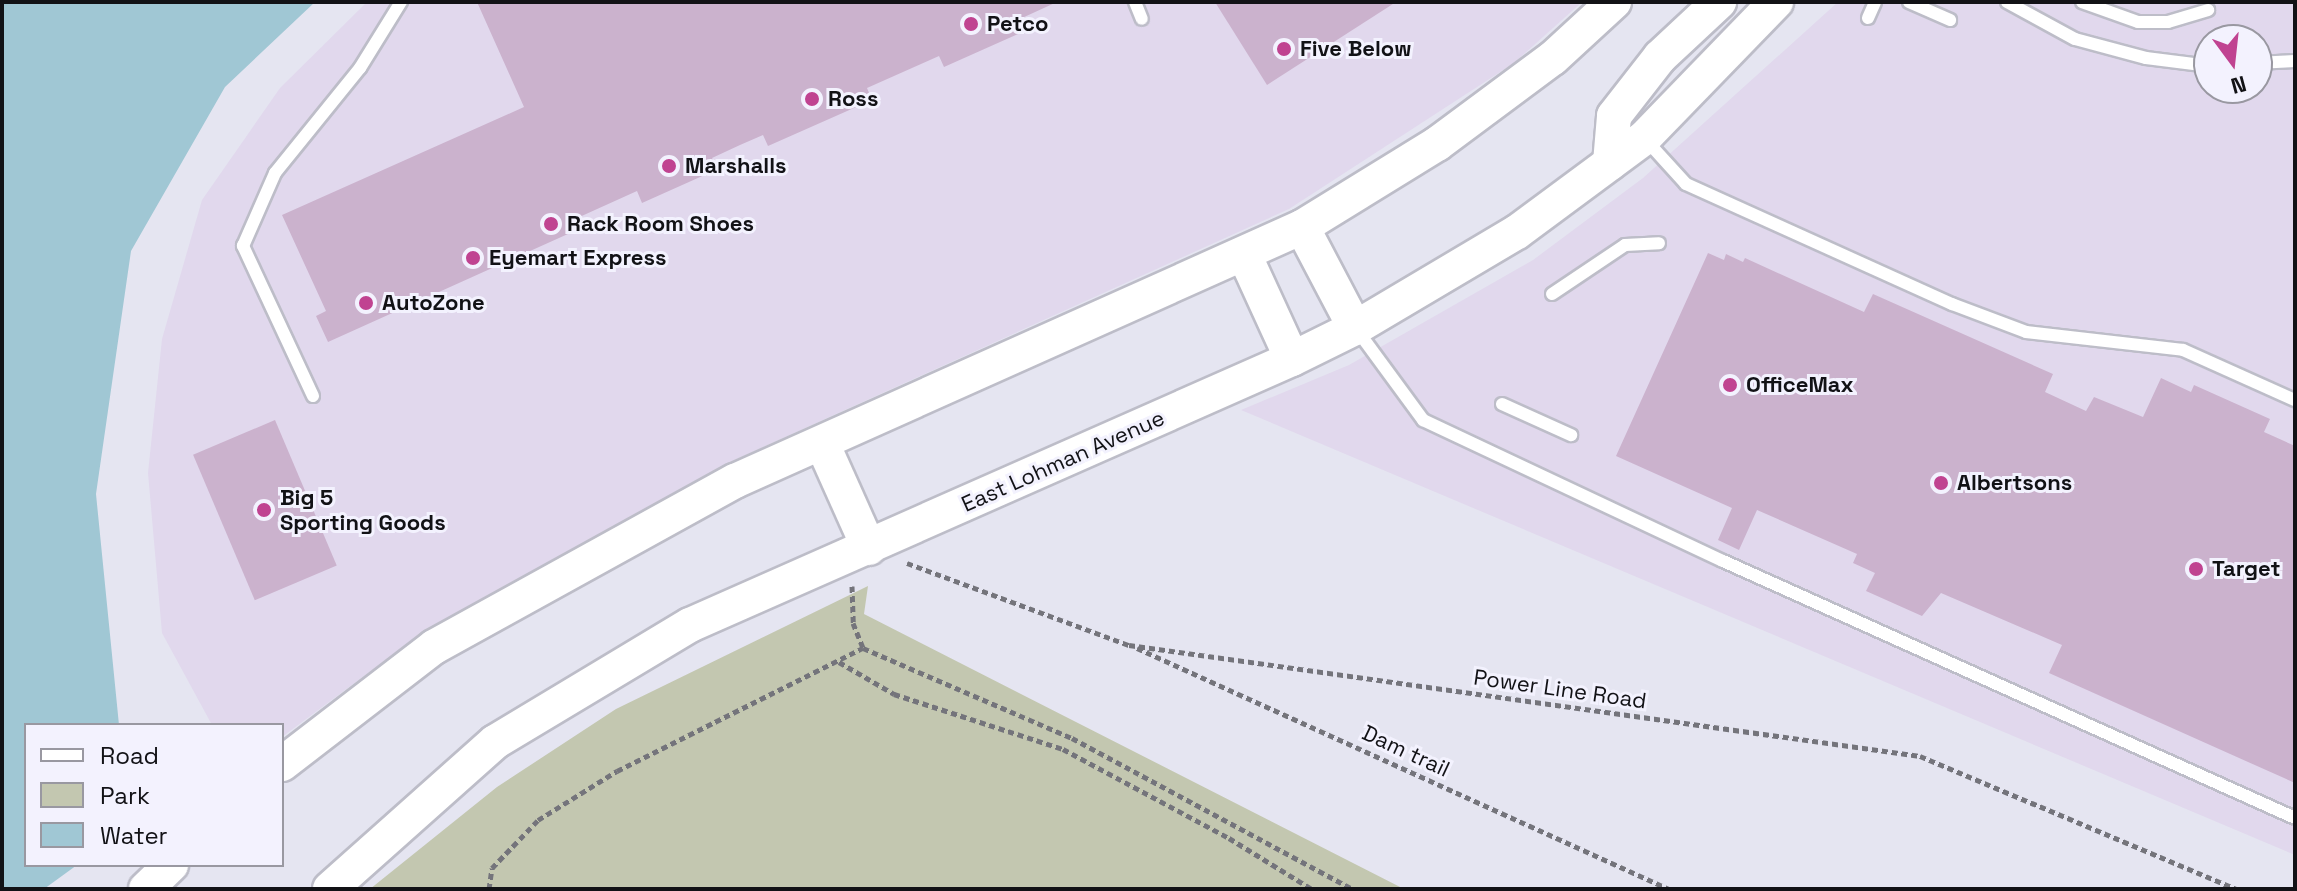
<!DOCTYPE html>
<html>
<head>
<meta charset="utf-8">
<style>
	body { margin:0 }
	#map { position:relative; width:2297px; height:891px; overflow:hidden; background:#e5e5f1; font-family:"Space Grotesk",sans-serif }
	div>[style] { position:absolute }
	.commercial>* { inset:0; background:#e1d8ed }
	.green>* { inset:0; background:#c3c7b0 }
	.water>* { inset:0; background:#a0c7d4 }
	.building>* { inset:0; background:#cbb2cd; transform-origin:0 0 }
	.path>* { height:5px; margin-top:-2.5px; transform-origin:0; background:repeating-linear-gradient(90deg,#74747b 0 6px,transparent 0 10px) }
	.roads { filter:drop-shadow(2px 0 #bdbdc8) drop-shadow(-2px 0 #bdbdc8) drop-shadow(0 2px #bdbdc8) drop-shadow(0 -2px #bdbdc8) }
	.service>* { height:12px; margin:-6px; padding:0 6px; transform-origin:6px; border-radius:6px; background:#fff }
	.secondary>* { height:34px; margin:-17px; padding:0 17px; transform-origin:17px; border-radius:17px; background:#fff }
	.dots>* { width:22px; height:22px; translate:-50% -50%; box-sizing:border-box; border:4px solid #f3f2fe; border-radius:50% }
	span { translate:-50% -50%; white-space:nowrap; text-align:center; line-height:1.15; -webkit-text-stroke:6px #f3f2fe; paint-order:stroke }
	.poi-label { font-size:22px; color:#121216; font-weight:700 }
	.left { translate:0 -50%; text-align:left }
	.street-label { font-size:22px; color:#121216 }
	.frame { position:absolute; inset:0; border:4px solid #121216; pointer-events:none }
	.legend { position:absolute; left:24px; top:723px; width:260px; height:144px; box-sizing:border-box; background:#f3f2fe; border:2px solid #9998a1; margin:0; padding:10px 14px; list-style:none; font-size:24px; color:#121216 }
	.legend li { display:flex; align-items:center; gap:16px; height:40px }
	.legend b { width:40px; border:2px solid #9998a1 }
	.north { position:absolute; left:2193px; top:24px; width:80px; height:80px; box-sizing:border-box; background:#f3f2fe; border:2px solid #9998a1; border-radius:50%; rotate:165deg; font-size:22px; font-weight:700; line-height:32px; text-align:center; color:#121216 }
	.north::after { content:''; display:block; margin:auto; width:28px; height:36px; background:#c04391; clip-path:polygon(50% 0,100% 100%,50% 72%,0 100%) }
</style>
</head>
<body>
<div id="map">
	<div class="commercial">
		<div style="clip-path:polygon(367px 2px,1582px 2px,1514px 63px,1289px 209px,728px 463px,372px 670px,282px 737px,282px 725px,212px 725px,162px 633px,148px 473px,162px 339px,202px 200px,280px 88px)"></div>
		<div style="clip-path:polygon(evenodd,1838px 2px,2295px 2px,2295px 855px,1241px 410px,1349px 365px,1533px 260px,1643px 178px,1838px 2px,2209px 40px,2257px 40px,2257px 88px,2209px 88px,2209px 40px)"></div>
	</div>
	<div class="green">
		<div style="clip-path:polygon(868px 586px,864px 614px,1404px 889px,370px 889px,497px 787px,616px 709px)"></div>
	</div>
	<div class="water">
		<div style="clip-path:polygon(4px 2px,315px 2px,225px 87px,131px 251px,96px 494px,119px 725px,26px 725px,26px 865px,77px 865px,44px 889px,2px 889px)"></div>
	</div>
	<div class="building">
		<div style="clip-path:polygon(477px 2px,1057px 2px,1013px 22px,1018px 34px,944px 67px,939px 56px,867px 88px,872px 100px,768px 146px,763px 135px,740px 145px,712px 158px,718px 169px,642px 203px,637px 191px,575px 219px,579px 229px,328px 342px,316px 316px,326px 311px,282px 215px,524px 107px)"></div>
		<div style="clip-path:polygon(1215px 2px,1396px 2px,1267px 85px)"></div>
		<div style="clip-path:polygon(1708px 253px,1724px 260px,1726px 254px,1743px 262px,1745px 258px,1864px 312px,1873px 294px,2053px 374px,2045px 392px,2086px 411px,2094px 397px,2143px 417px,2161px 378px,2191px 392px,2194px 385px,2270px 419px,2264px 432px,2295px 446px,2295px 783px,2049px 673px,2062px 645px,1941px 593px,1922px 616px,1866px 591px,1875px 573px,1853px 563px,1857px 554px,1757px 510px,1739px 550px,1718px 540px,1732px 508px,1616px 456px)"></div>
		<div style="left:275px;top:420px;width:158px;height:89px;rotate:67deg"></div>
	</div>
	<div class="path">
		<div style="left:907px;top:563px;width:237px;rotate:20.3deg"></div>
		<div style="left:1129px;top:645px;width:799px;rotate:7.99deg"></div>
		<div style="left:1920px;top:756px;width:344px;rotate:22.8deg"></div>
		<div style="left:852px;top:586px;width:37px;rotate:88deg"></div>
		<div style="left:853px;top:623px;width:27px;rotate:68deg"></div>
		<div style="left:863px;top:648px;width:228px;rotate:23.3deg"></div>
		<div style="left:1072px;top:738px;width:318px;rotate:28.3deg"></div>
		<div style="left:1137px;top:648px;width:584px;rotate:24.37deg"></div>
		<div style="left:839px;top:662px;width:64px;rotate:30.2deg"></div>
		<div style="left:894px;top:694px;width:178px;rotate:18deg"></div>
		<div style="left:1063px;top:749px;width:188px;rotate:28.2deg"></div>
		<div style="left:1229px;top:838px;width:97px;rotate:31.6deg"></div>
		<div style="left:489px;top:889px;width:21px;rotate:-82deg"></div>
		<div style="left:492px;top:868px;width:66px;rotate:-46.2deg"></div>
		<div style="left:538px;top:820px;width:93px;rotate:-31.8deg"></div>
		<div style="left:617px;top:771px;width:275px;rotate:-26.6deg"></div>
	</div>
	<div class="roads">
		<div class="service">
			<div style="left:1135px;top:2px;width:18px;rotate:68deg"></div>
			<div style="left:1909px;top:2px;width:45px;rotate:23.7deg"></div>
			<div style="left:2007px;top:2px;width:77px;rotate:28.6deg"></div>
			<div style="left:2075px;top:39px;width:73px;rotate:15deg"></div>
			<div style="left:2146px;top:58px;width:64px;rotate:7.2deg"></div>
			<div style="left:2082px;top:2px;width:59px;rotate:19.7deg"></div>
			<div style="left:2138px;top:22px;width:30px"></div>
			<div style="left:2168px;top:22px;width:42px;rotate:-16.7deg"></div>
			<div style="left:1868px;top:18px;width:17px;rotate:-66deg"></div>
			<div style="left:2257px;top:63px;width:38px;rotate:-3deg"></div>
			<div style="left:1646px;top:140px;width:59px;rotate:47.7deg"></div>
			<div style="left:1686px;top:184px;width:292px;rotate:24.3deg"></div>
			<div style="left:1952px;top:304px;width:79px;rotate:20.7deg"></div>
			<div style="left:2026px;top:332px;width:158px;rotate:6.5deg"></div>
			<div style="left:2183px;top:350px;width:123px;rotate:24.1deg"></div>
			<div style="left:1552px;top:294px;width:88px;rotate:-33.9deg"></div>
			<div style="left:1625px;top:245px;width:34px;rotate:-3deg"></div>
			<div style="left:1357px;top:330px;width:112px;rotate:53.7deg"></div>
			<div style="left:1423px;top:420px;width:331px;rotate:25.2deg"></div>
			<div style="left:1723px;top:561px;width:627px;rotate:24.19deg"></div>
			<div style="left:313px;top:396px;width:166px;rotate:-115deg"></div>
			<div style="left:243px;top:246px;width:80px;rotate:-66.3deg"></div>
			<div style="left:275px;top:173px;width:135px;rotate:-51deg"></div>
			<div style="left:360px;top:68px;width:78px;rotate:-58.2deg"></div>
			<div style="left:1502px;top:404px;width:76px;rotate:24.2deg"></div>
		</div>
		<div class="secondary">
			<div style="left:1610px;top:163px;width:47px;rotate:-85.1deg"></div>
			<div style="left:1614px;top:116px;width:75px;rotate:-52.1deg"></div>
			<div style="left:1660px;top:57px;width:81px;rotate:-43deg"></div>
			<div style="left:1302px;top:227px;width:114px;rotate:62.3deg"></div>
			<div style="left:1244px;top:254px;width:115px;rotate:65.4deg"></div>
			<div style="left:822px;top:443px;width:115px;rotate:65.9deg"></div>
			<div style="left:282px;top:764px;width:192px;rotate:-37.6deg"></div>
			<div style="left:434px;top:647px;width:344px;rotate:-28.9deg"></div>
			<div style="left:735px;top:481px;width:621px;rotate:-24.13deg"></div>
			<div style="left:1302px;top:227px;width:158px;rotate:-31.6deg"></div>
			<div style="left:1437px;top:144px;width:144px;rotate:-36.6deg"></div>
			<div style="left:1553px;top:58px;width:83px;rotate:-42.6deg"></div>
			<div style="left:146px;top:889px;width:35px;rotate:-44deg"></div>
			<div style="left:330px;top:889px;width:221px;rotate:-41.7deg"></div>
			<div style="left:495px;top:742px;width:227px;rotate:-31deg"></div>
			<div style="left:690px;top:625px;width:658px;rotate:-23.84deg"></div>
			<div style="left:1292px;top:359px;width:70px;rotate:-26.2deg"></div>
			<div style="left:1355px;top:328px;width:188px;rotate:-30.7deg"></div>
			<div style="left:1517px;top:232px;width:158px;rotate:-36.5deg"></div>
			<div style="left:1644px;top:138px;width:190px;rotate:-45.9deg"></div>
		</div>
	</div>
	<div class="dots">
		<div style="left:971px;top:24px;background:#c04391"></div>
		<div style="left:1284px;top:49px;background:#c04391"></div>
		<div style="left:812px;top:99px;background:#c04391"></div>
		<div style="left:669px;top:166px;background:#c04391"></div>
		<div style="left:551px;top:224px;background:#c04391"></div>
		<div style="left:473px;top:258px;background:#c04391"></div>
		<div style="left:366px;top:303px;background:#c04391"></div>
		<div style="left:1730px;top:385px;background:#c04391"></div>
		<div style="left:1941px;top:483px;background:#c04391"></div>
		<div style="left:264px;top:510px;background:#c04391"></div>
		<div style="left:2196px;top:569px;background:#c04391"></div>
	</div>
	<div class="poi-label">
		<span class="left" style="left:987px;top:24px">Petco</span>
		<span class="left" style="left:1300px;top:49px">Five Below</span>
		<span class="left" style="left:828px;top:99px">Ross</span>
		<span class="left" style="left:685px;top:166px">Marshalls</span>
		<span class="left" style="left:567px;top:224px">Rack Room Shoes</span>
		<span class="left" style="left:489px;top:258px">Eyemart Express</span>
		<span class="left" style="left:382px;top:303px">AutoZone</span>
		<span class="left" style="left:1746px;top:385px">OfficeMax</span>
		<span class="left" style="left:1957px;top:483px">Albertsons</span>
		<span class="left" style="left:280px;top:510px">Big 5<br>Sporting Goods</span>
		<span class="left" style="left:2212px;top:569px">Target</span>
	</div>
	<div class="street-label">
		<span style="left:1063px;top:461px;rotate:-24deg">East Lohman Avenue</span>
		<span style="left:1560px;top:689px;rotate:8deg">Power Line Road</span>
		<span style="left:1406px;top:751px;rotate:25deg">Dam trail</span>
	</div>
	<div class="frame"></div>
	<ul class="legend">
	<li><b style="height:10px;background:#fff"></b>Road</li>
	<li><b style="height:22px;background:#c3c7b0"></b>Park</li>
	<li><b style="height:22px;background:#a0c7d4"></b>Water</li>
	</ul>
	<div class="north">N</div>
</div>
</body>
</html>
